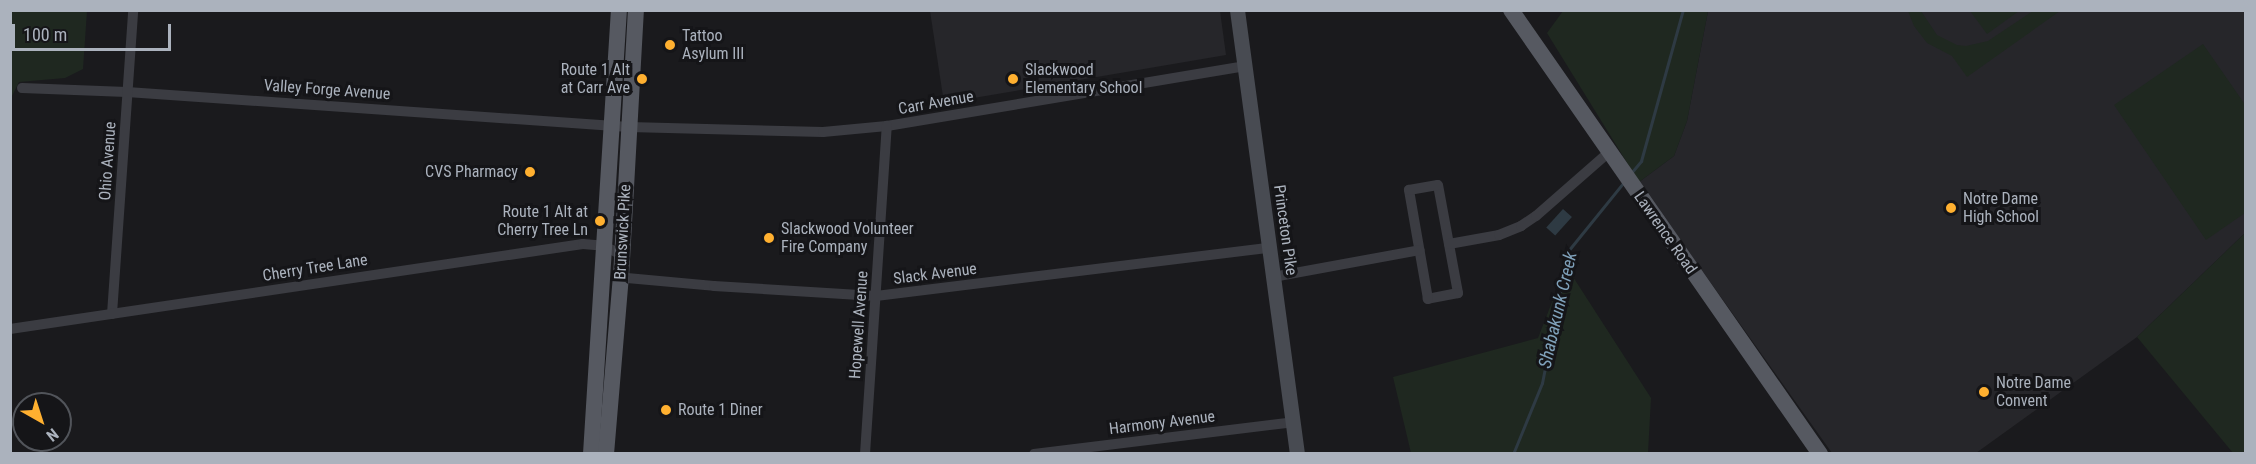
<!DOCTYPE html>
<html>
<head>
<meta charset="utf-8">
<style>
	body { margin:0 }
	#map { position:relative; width:2256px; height:464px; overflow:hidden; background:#1a1a1d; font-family:"Roboto Condensed",sans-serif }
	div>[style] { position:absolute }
	.built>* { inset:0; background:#26262a }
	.green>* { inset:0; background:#1f2820 }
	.water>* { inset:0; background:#2e3a43; transform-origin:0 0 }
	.stream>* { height:3px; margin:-1.5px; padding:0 1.5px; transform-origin:1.5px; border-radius:1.5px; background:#2e3a43 }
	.street>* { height:10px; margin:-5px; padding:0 5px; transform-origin:5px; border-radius:5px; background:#3b3c42 }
	.secondary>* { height:15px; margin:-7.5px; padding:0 7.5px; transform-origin:7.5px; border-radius:7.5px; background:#484b52 }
	.primary>* { height:16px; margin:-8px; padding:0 8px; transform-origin:8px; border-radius:8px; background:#565961 }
	.dots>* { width:16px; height:16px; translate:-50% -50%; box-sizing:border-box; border:3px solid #151518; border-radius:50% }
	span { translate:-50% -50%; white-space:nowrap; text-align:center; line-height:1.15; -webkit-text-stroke:6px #151518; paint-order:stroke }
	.poi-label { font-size:16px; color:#abb2bd }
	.left { translate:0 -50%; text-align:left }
	.right { translate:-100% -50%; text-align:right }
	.street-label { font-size:16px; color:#abb2bd }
	.water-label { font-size:18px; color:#80a2bb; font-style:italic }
	.frame { position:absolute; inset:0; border:12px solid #abb2bd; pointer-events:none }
	.north { position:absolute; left:12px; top:392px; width:60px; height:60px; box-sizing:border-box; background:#151518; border:2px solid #51545a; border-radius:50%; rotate:141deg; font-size:16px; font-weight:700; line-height:24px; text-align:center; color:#abb2bd }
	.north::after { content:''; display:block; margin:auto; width:21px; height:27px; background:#ffb030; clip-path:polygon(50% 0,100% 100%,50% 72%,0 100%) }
	.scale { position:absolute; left:12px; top:24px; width:159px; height:27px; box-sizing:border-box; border:3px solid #abb2bd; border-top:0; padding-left:8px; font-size:18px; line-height:21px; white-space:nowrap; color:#abb2bd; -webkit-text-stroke:4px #151518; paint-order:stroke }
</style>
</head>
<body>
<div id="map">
	<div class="built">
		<div style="clip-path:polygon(930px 11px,1220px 11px,1226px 55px,944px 103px)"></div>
		<div style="clip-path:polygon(1708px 11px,2245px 11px,2245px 233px,2137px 337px,1976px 453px,1832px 453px,1639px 182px,1674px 156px,1687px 121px)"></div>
	</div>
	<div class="green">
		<div style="clip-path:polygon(11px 10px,87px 11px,83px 69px,65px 78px,19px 82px,11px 98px)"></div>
		<div style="clip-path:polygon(1563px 11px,1708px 11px,1687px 121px,1674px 156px,1639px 182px,1547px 33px)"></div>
		<div style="clip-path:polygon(1908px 11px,1921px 11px,1937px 35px,1957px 45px,1966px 46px,1988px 41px,2033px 11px,2060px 11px,1967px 77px,1952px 56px,1927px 43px,1914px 26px)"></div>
		<div style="clip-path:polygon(1970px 11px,2019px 11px,1987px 34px)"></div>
		<div style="clip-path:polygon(2203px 44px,2246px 106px,2245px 213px,2206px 240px,2114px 105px)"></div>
		<div style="clip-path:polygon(2245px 233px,2245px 453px,2233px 453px,2137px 337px)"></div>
		<div style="clip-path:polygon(1566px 266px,1651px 398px,1648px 453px,1411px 453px,1393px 377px,1538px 338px)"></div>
	</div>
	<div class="water">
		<div style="left:1563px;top:209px;width:12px;height:25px;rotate:42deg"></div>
	</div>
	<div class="stream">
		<div style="left:1631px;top:173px;width:16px;rotate:-50deg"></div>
		<div style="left:1641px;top:161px;width:157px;rotate:-74.5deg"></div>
		<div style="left:1513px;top:454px;width:77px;rotate:-67.8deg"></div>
		<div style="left:1542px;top:383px;width:135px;rotate:-78.9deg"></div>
		<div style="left:1568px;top:251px;width:87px;rotate:-51deg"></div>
	</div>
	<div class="street">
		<div style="left:22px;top:88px;width:105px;rotate:2.2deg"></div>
		<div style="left:127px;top:92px;width:503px;rotate:3.99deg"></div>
		<div style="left:629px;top:127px;width:194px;rotate:1.5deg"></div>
		<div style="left:823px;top:132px;width:64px;rotate:-5.4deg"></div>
		<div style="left:887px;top:126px;width:362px;rotate:-9.5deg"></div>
		<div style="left:1438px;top:185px;width:110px;rotate:79.5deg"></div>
		<div style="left:1458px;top:293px;width:31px;rotate:169deg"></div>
		<div style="left:1428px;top:299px;width:111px;rotate:-99.9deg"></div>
		<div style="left:1409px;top:190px;width:29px;rotate:-10deg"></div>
		<div style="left:1449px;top:244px;width:51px;rotate:-10.2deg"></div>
		<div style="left:1499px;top:235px;width:24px;rotate:-22deg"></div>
		<div style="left:1521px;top:226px;width:18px;rotate:-34deg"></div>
		<div style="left:1536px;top:216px;width:96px;rotate:-41.2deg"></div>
		<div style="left:616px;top:277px;width:98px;rotate:5.2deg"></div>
		<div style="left:714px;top:286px;width:162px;rotate:3.5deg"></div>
		<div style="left:876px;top:296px;width:396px;rotate:-7deg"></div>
		<div style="left:1273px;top:277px;width:149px;rotate:-10.4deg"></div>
		<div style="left:112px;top:314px;width:305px;rotate:-86deg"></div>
		<div style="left:10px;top:329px;width:579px;rotate:-8.44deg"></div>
		<div style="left:583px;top:244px;width:21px;rotate:5deg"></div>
		<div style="left:604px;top:246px;width:20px;rotate:27deg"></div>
		<div style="left:865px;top:454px;width:329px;rotate:-86.2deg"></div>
		<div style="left:1034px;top:454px;width:261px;rotate:-7deg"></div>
	</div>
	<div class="secondary">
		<div style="left:1237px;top:10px;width:448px;rotate:82.3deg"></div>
	</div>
	<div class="primary">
		<div style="left:1511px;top:10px;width:541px;rotate:55.16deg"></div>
		<div style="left:591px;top:454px;width:445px;rotate:-86.4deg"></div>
		<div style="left:606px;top:454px;width:178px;rotate:-85.2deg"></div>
		<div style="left:621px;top:277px;width:267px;rotate:-86.8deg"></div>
	</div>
	<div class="dots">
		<div style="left:670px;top:45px;background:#ffb030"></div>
		<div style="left:642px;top:79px;background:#ffb030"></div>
		<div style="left:1013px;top:79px;background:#ffb030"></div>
		<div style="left:530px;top:172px;background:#ffb030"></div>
		<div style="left:1951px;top:208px;background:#ffb030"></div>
		<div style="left:600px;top:221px;background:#ffb030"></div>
		<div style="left:769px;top:238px;background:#ffb030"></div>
		<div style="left:1984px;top:392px;background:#ffb030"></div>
		<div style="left:666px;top:410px;background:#ffb030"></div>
	</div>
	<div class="poi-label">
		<span class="left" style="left:682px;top:45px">Tattoo<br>Asylum III</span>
		<span class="right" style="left:630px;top:79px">Route 1 Alt<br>at Carr Ave</span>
		<span class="left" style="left:1025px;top:79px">Slackwood<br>Elementary School</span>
		<span class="right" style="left:518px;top:172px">CVS Pharmacy</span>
		<span class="left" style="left:1963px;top:208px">Notre Dame<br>High School</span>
		<span class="right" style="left:588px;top:221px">Route 1 Alt at<br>Cherry Tree Ln</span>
		<span class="left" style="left:781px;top:238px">Slackwood Volunteer<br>Fire Company</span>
		<span class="left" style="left:1996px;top:392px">Notre Dame<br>Convent</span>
		<span class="left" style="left:678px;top:410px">Route 1 Diner</span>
	</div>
	<div class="street-label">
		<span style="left:327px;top:90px;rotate:4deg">Valley Forge Avenue</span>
		<span style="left:936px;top:103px;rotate:-10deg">Carr Avenue</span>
		<span style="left:108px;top:161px;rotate:-86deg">Ohio Avenue</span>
		<span style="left:1285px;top:230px;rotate:82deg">Princeton Pike</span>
		<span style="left:623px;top:232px;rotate:-87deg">Brunswick Pike</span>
		<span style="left:1665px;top:233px;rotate:55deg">Lawrence Road</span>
		<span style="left:315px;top:268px;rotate:-9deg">Cherry Tree Lane</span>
		<span style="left:935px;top:274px;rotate:-7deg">Slack Avenue</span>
		<span style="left:859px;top:325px;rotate:-86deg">Hopewell Avenue</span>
		<span style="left:1162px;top:423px;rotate:-7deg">Harmony Avenue</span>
	</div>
	<div class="water-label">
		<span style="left:1558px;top:310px;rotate:-77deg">Shabakunk Creek</span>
	</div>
	<div class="frame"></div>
	<div class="north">N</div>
	<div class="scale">100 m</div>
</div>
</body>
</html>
